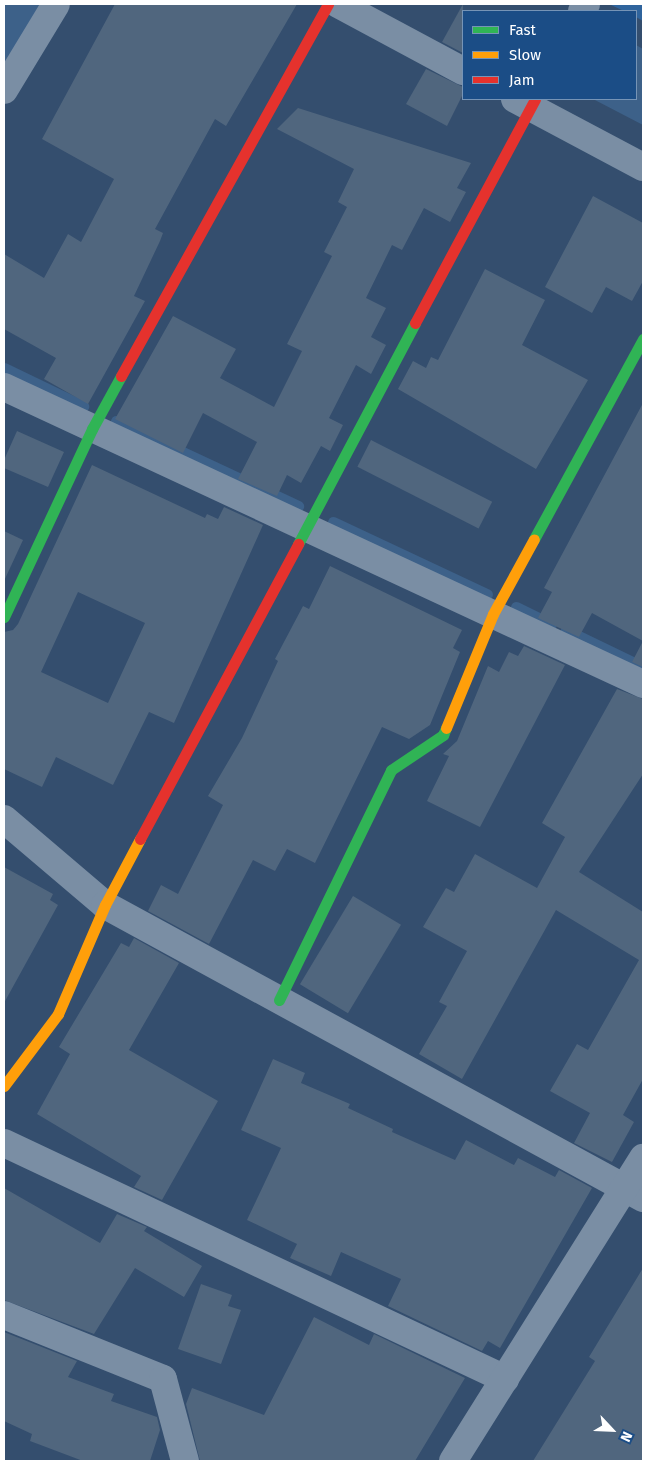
<!DOCTYPE html>
<html>
<head>
<meta charset="utf-8">
<style>
	body { margin:0 }
	#map { position:relative; width:647px; height:1465px; overflow:hidden; background:#344e6e; font-family:"Fira Sans",sans-serif }
	div>[style] { position:absolute }
	.green>* { inset:0; background:#2f649d }
	.water>* { inset:0; background:#3d6189 }
	.stream>* { height:11px; margin:-5.5px; padding:0 5.5px; transform-origin:5.5px; border-radius:5.5px; background:#3d6189 }
	.river>* { height:69px; margin:-34.5px; padding:0 34.5px; transform-origin:34.5px; border-radius:34.5px; background:#3d6189 }
	.building>* { inset:0; background:#50667e; transform-origin:0 0 }
	.street>* { height:28px; margin:-14px; padding:0 14px; transform-origin:14px; border-radius:14px; background:#7a8ea4 }
	.fast>* { height:11px; margin:-5.5px; padding:0 5.5px; transform-origin:5.5px; border-radius:5.5px; background:#30b455 }
	.slow>* { height:11px; margin:-5.5px; padding:0 5.5px; transform-origin:5.5px; border-radius:5.5px; background:#ff9f0a }
	.jam>* { height:11px; margin:-5.5px; padding:0 5.5px; transform-origin:5.5px; border-radius:5.5px; background:#e5322d }
	span { translate:-50% -50%; white-space:nowrap; text-align:center; line-height:1.15; -webkit-text-stroke:5px #1b4d86; paint-order:stroke }
	.frame { position:absolute; inset:0; border:5px solid #fff; pointer-events:none }
	.legend { position:absolute; left:462px; top:10px; width:175px; height:90px; box-sizing:border-box; background:#1b4d86; border:1px solid #7694b6; margin:0; padding:6px 9px; list-style:none; font-size:15px; color:#fff }
	.legend li { display:flex; align-items:center; gap:10px; height:25px }
	.legend b { width:25px; border:1px solid #7694b6 }
	.north { position:absolute; left:587px; top:1405px; width:50px; height:50px; -webkit-text-stroke:4px #1b4d86; paint-order:stroke; rotate:115deg; font-size:14px; font-weight:700; line-height:20px; text-align:center; color:#fff }
	.north::after { content:''; display:block; margin:auto; width:18px; height:22px; background:#fff; clip-path:polygon(50% 0,100% 100%,50% 72%,0 100%) }
</style>
</head>
<body>
<div id="map">
	<div class="green">
		<div style="clip-path:polygon(643px 4px,643px 21px,636px 17px,636px 11px,624px 11px,611px 5px)"></div>
	</div>
	<div class="water">
		<div style="clip-path:polygon(636px 45px,643px 49px,643px 125px,593px 99px,636px 99px)"></div>
	</div>
	<div class="stream">
		<div style="left:4px;top:368px;width:88px;rotate:25.7deg"></div>
		<div style="left:116px;top:421px;width:201px;rotate:25deg"></div>
		<div style="left:333px;top:522px;width:170px;rotate:25.1deg"></div>
		<div style="left:516px;top:607px;width:39px;rotate:26deg"></div>
		<div style="left:566px;top:630px;width:85px;rotate:25.7deg"></div>
	</div>
	<div class="river">
		<div style="left:4px;top:42px;width:45px;rotate:-57.7deg"></div>
	</div>
	<div class="building">
		<div style="clip-path:polygon(115px 4px,297px 4px,226px 126px,215px 119px,155px 229px,163px 233px,160px 241px,134px 296px,145px 301px,88px 404px,44px 379px,56px 358px,4px 329px,4px 254px,44px 278px,68px 234px,81px 242px,114px 179px,42px 139px)"></div>
		<div style="clip-path:polygon(463px 4px,463px 53px,442px 42px)"></div>
		<div style="clip-path:polygon(426px 69px,463px 87px,463px 94px,447px 126px,406px 104px)"></div>
		<div style="clip-path:polygon(298px 108px,471px 163px,457px 188px,466px 192px,450px 222px,424px 208px,402px 250px,392px 245px,366px 298px,386px 308px,371px 337px,386px 345px,371px 374px,356px 365px,329px 418px,343px 425px,330px 451px,321px 446px,301px 483px,287px 475px,277px 496px,238px 479px,257px 442px,203px 413px,183px 453px,115px 419px,173px 316px,236px 349px,220px 378px,274px 407px,302px 351px,287px 344px,332px 256px,324px 252px,347px 207px,338px 202px,354px 169px,277px 129px)"></div>
		<div style="clip-path:polygon(593px 196px,643px 223px,643px 281px,632px 301px,606px 287px,592px 313px,545px 287px)"></div>
		<div style="clip-path:polygon(485px 269px,545px 300px,522px 345px,588px 380px,536px 469px,398px 389px,413px 361px,426px 368px,431px 357px,438px 360px)"></div>
		<div style="clip-path:polygon(643px 403px,643px 667px,632px 662px,643px 641px,592px 613px,579px 637px,538px 618px,552px 592px,544px 588px)"></div>
		<div style="clip-path:polygon(17px 431px,64px 452px,48px 487px,4px 468px,4px 460px)"></div>
		<div style="left:371px;top:440px;width:136px;height:30px;rotate:27deg"></div>
		<div style="clip-path:polygon(evenodd,92px 465px,205px 518px,207px 514px,218px 519px,224px 507px,263px 525px,174px 723px,149px 712px,113px 785px,56px 757px,42px 787px,4px 769px,4px 632px,13px 630px,18px 624px,92px 465px,78px 592px,145px 623px,108px 703px,41px 672px,78px 592px)"></div>
		<div style="clip-path:polygon(4px 531px,23px 540px,4px 581px)"></div>
		<div style="clip-path:polygon(330px 566px,462px 630px,453px 648px,460px 652px,430px 725px,409px 739px,382px 727px,315px 863px,287px 849px,275px 871px,253px 860px,209px 944px,148px 911px,161px 885px,178px 894px,223px 805px,208px 796px,242px 738px,278px 661px,275px 659px,303px 606px,309px 609px)"></div>
		<div style="clip-path:polygon(524px 646px,565px 665px,480px 827px,427px 801px,449px 756px,443px 754px,457px 741px,488px 666px,499px 672px,509px 652px,518px 656px)"></div>
		<div style="clip-path:polygon(617px 689px,643px 699px,643px 774px,579px 872px,643px 912px,643px 1079px,623px 1115px,634px 1122px,612px 1162px,574px 1143px,590px 1113px,550px 1091px,577px 1044px,588px 1050px,639px 960px,556px 910px,462px 1079px,419px 1054px,447px 1006px,439px 1002px,467px 951px,423px 927px,446px 888px,454px 892px,475px 854px,537px 888px,565px 837px,542px 823px)"></div>
		<div style="clip-path:polygon(4px 867px,53px 894px,50px 900px,58px 905px,4px 1003px)"></div>
		<div style="left:353px;top:896px;width:56px;height:103px;rotate:31deg"></div>
		<div style="clip-path:polygon(134px 938px,179px 963px,129px 1050px,218px 1101px,162px 1200px,134px 1187px,141px 1176px,37px 1114px,70px 1054px,59px 1047px,121px 943px,129px 947px)"></div>
		<div style="clip-path:polygon(273px 1059px,305px 1073px,301px 1083px,350px 1104px,348px 1108px,393px 1129px,392px 1132px,455px 1160px,466px 1140px,514px 1165px,518px 1158px,555px 1177px,559px 1170px,592px 1188px,500px 1348px,488px 1341px,482px 1351px,388px 1306px,401px 1279px,341px 1252px,331px 1276px,290px 1258px,297px 1244px,247px 1220px,281px 1148px,241px 1130px)"></div>
		<div style="clip-path:polygon(4px 1188px,100px 1243px,117px 1214px,147px 1227px,144px 1231px,202px 1266px,184px 1297px,135px 1268px,94px 1334px,4px 1300px)"></div>
		<div style="clip-path:polygon(643px 1268px,643px 1461px,533px 1461px,595px 1361px,589px 1357px)"></div>
		<div style="clip-path:polygon(201px 1284px,232px 1295px,228px 1306px,241px 1310px,221px 1364px,178px 1349px)"></div>
		<div style="clip-path:polygon(314px 1317px,369px 1345px,374px 1334px,465px 1378px,415px 1461px,200px 1461px,186px 1404px,192px 1388px,264px 1415px)"></div>
		<div style="clip-path:polygon(4px 1332px,77px 1361px,68px 1377px,114px 1394px,111px 1401px,157px 1417px,160px 1430px,150px 1461px,83px 1461px,30px 1441px,32px 1434px,4px 1421px)"></div>
	</div>
	<div class="street">
		<div style="left:338px;top:4px;width:142px;rotate:28.2deg"></div>
		<div style="left:582px;top:11px;width:8px;rotate:-60deg"></div>
		<div style="left:4px;top:90px;width:100px;rotate:-58.8deg"></div>
		<div style="left:515px;top:99px;width:145px;rotate:28deg"></div>
		<div style="left:4px;top:387px;width:705px;rotate:24.93deg"></div>
		<div style="left:4px;top:819px;width:133px;rotate:40.4deg"></div>
		<div style="left:105px;top:905px;width:613px;rotate:28.57deg"></div>
		<div style="left:4px;top:1143px;width:554px;rotate:25.22deg"></div>
		<div style="left:4px;top:1315px;width:171px;rotate:21.9deg"></div>
		<div style="left:163px;top:1379px;width:85px;rotate:75deg"></div>
		<div style="left:453px;top:1461px;width:358px;rotate:-57.9deg"></div>
	</div>
	<div class="fast">
		<div style="left:534px;top:539px;width:228px;rotate:-61.4deg"></div>
		<div style="left:298px;top:544px;width:250px;rotate:-62.1deg"></div>
		<div style="left:4px;top:617px;width:208px;rotate:-64.9deg"></div>
		<div style="left:92px;top:429px;width:60px;rotate:-61.3deg"></div>
		<div style="left:279px;top:1000px;width:256px;rotate:-64deg"></div>
		<div style="left:391px;top:770px;width:63px;rotate:-33.9deg"></div>
		<div style="left:443px;top:735px;width:8px;rotate:-67deg"></div>
	</div>
	<div class="slow">
		<div style="left:446px;top:728px;width:123px;rotate:-67.6deg"></div>
		<div style="left:493px;top:614px;width:85px;rotate:-61.3deg"></div>
		<div style="left:4px;top:1086px;width:90px;rotate:-53.1deg"></div>
		<div style="left:58px;top:1014px;width:119px;rotate:-66.7deg"></div>
		<div style="left:105px;top:905px;width:75px;rotate:-62.1deg"></div>
	</div>
	<div class="jam">
		<div style="left:415px;top:323px;width:254px;rotate:-61.8deg"></div>
		<div style="left:121px;top:376px;width:426px;rotate:-60.9deg"></div>
		<div style="left:140px;top:839px;width:335px;rotate:-61.8deg"></div>
	</div>
	<div class="frame"></div>
	<ul class="legend">
	<li><b style="height:6px;background:#30b455"></b>Fast</li>
	<li><b style="height:6px;background:#ff9f0a"></b>Slow</li>
	<li><b style="height:6px;background:#e5322d"></b>Jam</li>
	</ul>
	<div class="north">N</div>
</div>
</body>
</html>
